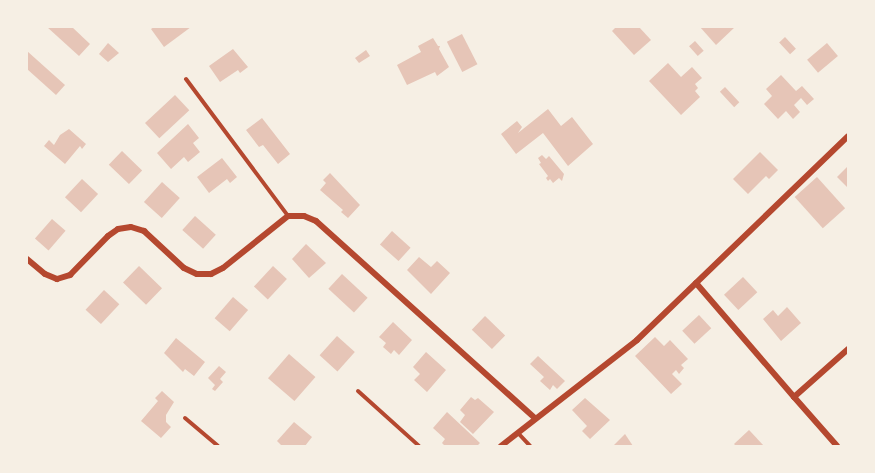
<!DOCTYPE html>
<html>
<head>
<meta charset="utf-8">
<style>
	body { margin:0 }
	#map { position:relative; width:875px; height:473px; overflow:hidden; background:#f6efe4; font-family:"Work Sans",sans-serif }
	div>[style] { position:absolute }
	.building>* { inset:0; background:#e6c5b7; transform-origin:0 0 }
	.service>* { height:4px; margin:-2px; padding:0 2px; transform-origin:2px; border-radius:2px; background:#b5482f }
	.minor>* { height:6px; margin:-3px; padding:0 3px; transform-origin:3px; border-radius:3px; background:#b5482f }
	span { translate:-50% -50%; white-space:nowrap; text-align:center; line-height:1.15; -webkit-text-stroke:4.5px #f6efe4; paint-order:stroke }
	.frame { position:absolute; inset:0; border:28px solid #f6efe4; pointer-events:none }
</style>
</head>
<body>
<div id="map">
	<div class="building">
		<div style="clip-path:polygon(47px 27px,72px 27px,90px 44px,79px 56px)"></div>
		<div style="clip-path:polygon(154px 27px,191px 27px,164px 47px,151px 29px)"></div>
		<div style="clip-path:polygon(616px 27px,639px 27px,651px 40px,634px 55px,612px 31px)"></div>
		<div style="clip-path:polygon(700px 27px,735px 27px,716px 45px)"></div>
		<div style="left:462px;top:34px;width:34px;height:17px;rotate:63deg"></div>
		<div style="left:785px;top:37px;width:16px;height:8px;rotate:47deg"></div>
		<div style="clip-path:polygon(433px 38px,438px 46px,440px 46px,439px 49px,449px 67px,437px 76px,435px 72px,407px 85px,397px 65px,421px 52px,418px 46px)"></div>
		<div style="left:695px;top:41px;width:13px;height:8px;rotate:48deg"></div>
		<div style="clip-path:polygon(108px 43px,119px 53px,108px 62px,99px 54px)"></div>
		<div style="left:827px;top:43px;width:17px;height:26px;rotate:50deg"></div>
		<div style="clip-path:polygon(233px 49px,248px 67px,240px 73px,238px 70px,220px 82px,209px 66px)"></div>
		<div style="clip-path:polygon(366px 50px,370px 56px,359px 63px,355px 58px)"></div>
		<div style="clip-path:polygon(27px 51px,65px 85px,56px 95px,27px 69px)"></div>
		<div style="clip-path:polygon(668px 63px,681px 77px,692px 67px,702px 78px,695px 84px,698px 88px,695px 91px,700px 97px,681px 115px,649px 81px)"></div>
		<div style="clip-path:polygon(781px 75px,796px 91px,802px 86px,814px 99px,807px 105px,801px 98px,794px 105px,800px 112px,793px 119px,786px 111px,778px 119px,764px 104px,772px 96px,766px 89px)"></div>
		<div style="left:725px;top:87px;width:21px;height:7px;rotate:47deg"></div>
		<div style="left:175px;top:95px;width:21px;height:41px;rotate:47deg"></div>
		<div style="clip-path:polygon(548px 109px,561px 126px,572px 117px,593px 144px,568px 166px,543px 133px,516px 154px,501px 134px,517px 121px,522px 127px,518px 133px)"></div>
		<div style="clip-path:polygon(262px 118px,290px 154px,278px 164px,263px 145px,259px 147px,246px 130px)"></div>
		<div style="clip-path:polygon(188px 124px,199px 138px,193px 143px,200px 152px,188px 162px,184px 157px,171px 169px,157px 153px)"></div>
		<div style="clip-path:polygon(69px 129px,86px 144px,82px 149px,80px 146px,65px 164px,44px 146px,49px 140px,54px 145px,60px 135px)"></div>
		<div style="left:122px;top:151px;width:28px;height:19px;rotate:44deg"></div>
		<div style="clip-path:polygon(760px 152px,778px 170px,769px 179px,766px 176px,748px 194px,733px 179px)"></div>
		<div style="clip-path:polygon(542px 155px,546px 159px,549px 156px,564px 174px,562px 181px,559px 178px,553px 183px,550px 179px,548px 181px,546px 178px,548px 176px,539px 164px,541px 163px,538px 158px)"></div>
		<div style="clip-path:polygon(222px 158px,237px 177px,230px 183px,227px 179px,209px 193px,197px 177px)"></div>
		<div style="clip-path:polygon(848px 166px,848px 188px,837px 177px)"></div>
		<div style="clip-path:polygon(330px 173px,360px 205px,348px 218px,341px 212px,343px 210px,320px 190px,326px 183px,323px 180px)"></div>
		<div style="left:817px;top:177px;width:42px;height:30px;rotate:48deg"></div>
		<div style="left:82px;top:179px;width:22px;height:25px;rotate:43deg"></div>
		<div style="left:162px;top:182px;width:24px;height:27px;rotate:42deg"></div>
		<div style="left:195px;top:216px;width:28px;height:19px;rotate:42deg"></div>
		<div style="left:52px;top:219px;width:18px;height:26px;rotate:41deg"></div>
		<div style="left:392px;top:231px;width:25px;height:18px;rotate:42deg"></div>
		<div style="clip-path:polygon(306px 244px,326px 263px,309px 278px,292px 259px)"></div>
		<div style="clip-path:polygon(419px 257px,431px 267px,437px 261px,450px 273px,431px 294px,407px 270px)"></div>
		<div style="left:139px;top:266px;width:32px;height:23px;rotate:44deg"></div>
		<div style="left:273px;top:266px;width:19px;height:28px;rotate:43deg"></div>
		<div style="left:342px;top:274px;width:35px;height:20px;rotate:43deg"></div>
		<div style="left:743px;top:277px;width:21px;height:26px;rotate:47deg"></div>
		<div style="left:104px;top:290px;width:21px;height:27px;rotate:43deg"></div>
		<div style="left:233px;top:297px;width:20px;height:28px;rotate:41deg"></div>
		<div style="clip-path:polygon(787px 307px,801px 323px,781px 341px,763px 319px,773px 310px,778px 316px)"></div>
		<div style="left:699px;top:315px;width:18px;height:23px;rotate:47deg"></div>
		<div style="left:485px;top:316px;width:28px;height:19px;rotate:44deg"></div>
		<div style="clip-path:polygon(393px 322px,412px 340px,399px 355px,394px 350px,391px 354px,383px 347px,386px 343px,379px 337px)"></div>
		<div style="left:337px;top:336px;width:24px;height:26px;rotate:42deg"></div>
		<div style="clip-path:polygon(655px 337px,664px 346px,670px 340px,688px 359px,681px 365px,684px 368px,679px 374px,676px 370px,672px 374px,682px 384px,671px 394px,635px 356px)"></div>
		<div style="clip-path:polygon(176px 338px,205px 362px,194px 376px,185px 369px,183px 372px,164px 353px)"></div>
		<div style="clip-path:polygon(426px 352px,446px 370px,427px 392px,414px 380px,420px 374px,413px 367px)"></div>
		<div style="left:289px;top:354px;width:35px;height:32px;rotate:41deg"></div>
		<div style="clip-path:polygon(538px 356px,565px 381px,557px 389px,553px 385px,550px 390px,540px 381px,544px 377px,530px 364px)"></div>
		<div style="clip-path:polygon(219px 366px,226px 372px,220px 379px,223px 382px,215px 391px,212px 389px,215px 385px,208px 378px)"></div>
		<div style="clip-path:polygon(162px 391px,174px 402px,166px 415px,166px 422px,171px 427px,161px 438px,141px 421px,158px 401px,155px 398px)"></div>
		<div style="clip-path:polygon(471px 397px,475px 400px,478px 398px,494px 412px,473px 434px,460px 422px,465px 415px,460px 410px)"></div>
		<div style="clip-path:polygon(585px 398px,610px 420px,590px 439px,582px 431px,587px 426px,572px 410px)"></div>
		<div style="clip-path:polygon(447px 412px,480px 443px,477px 446px,445px 446px,442px 443px,445px 439px,433px 428px)"></div>
		<div style="clip-path:polygon(294px 422px,312px 437px,305px 446px,282px 446px,277px 441px)"></div>
		<div style="clip-path:polygon(749px 430px,750px 431px,764px 446px,736px 446px,734px 444px)"></div>
		<div style="clip-path:polygon(625px 434px,633px 446px,613px 446px)"></div>
	</div>
	<div class="service">
		<div style="left:186px;top:79px;width:171px;rotate:53.3deg"></div>
		<div style="left:358px;top:391px;width:82px;rotate:42deg"></div>
		<div style="left:185px;top:418px;width:43px;rotate:40.3deg"></div>
		<div style="left:518px;top:433px;width:18px;rotate:47deg"></div>
	</div>
	<div class="minor">
		<div style="left:27px;top:259px;width:23px;rotate:40deg"></div>
		<div style="left:45px;top:274px;width:13px;rotate:23deg"></div>
		<div style="left:57px;top:279px;width:14px;rotate:-17deg"></div>
		<div style="left:70px;top:275px;width:54px;rotate:-45.7deg"></div>
		<div style="left:108px;top:236px;width:12px;rotate:-35deg"></div>
		<div style="left:118px;top:229px;width:13px;rotate:-9deg"></div>
		<div style="left:131px;top:227px;width:14px;rotate:17deg"></div>
		<div style="left:144px;top:231px;width:54px;rotate:42.8deg"></div>
		<div style="left:184px;top:268px;width:14px;rotate:25deg"></div>
		<div style="left:197px;top:274px;width:14px"></div>
		<div style="left:211px;top:274px;width:13px;rotate:-27deg"></div>
		<div style="left:223px;top:268px;width:83px;rotate:-38.7deg"></div>
		<div style="left:288px;top:216px;width:16px"></div>
		<div style="left:304px;top:216px;width:13px;rotate:23deg"></div>
		<div style="left:316px;top:221px;width:295px;rotate:42deg"></div>
		<div style="left:696px;top:283px;width:150px;rotate:49.3deg"></div>
		<div style="left:794px;top:397px;width:72px;rotate:-41.6deg"></div>
		<div style="left:794px;top:397px;width:65px;rotate:48.7deg"></div>
		<div style="left:501px;top:446px;width:172px;rotate:-37.9deg"></div>
		<div style="left:637px;top:340px;width:293px;rotate:-44deg"></div>
	</div>
	<div class="frame"></div>
</div>
</body>
</html>
